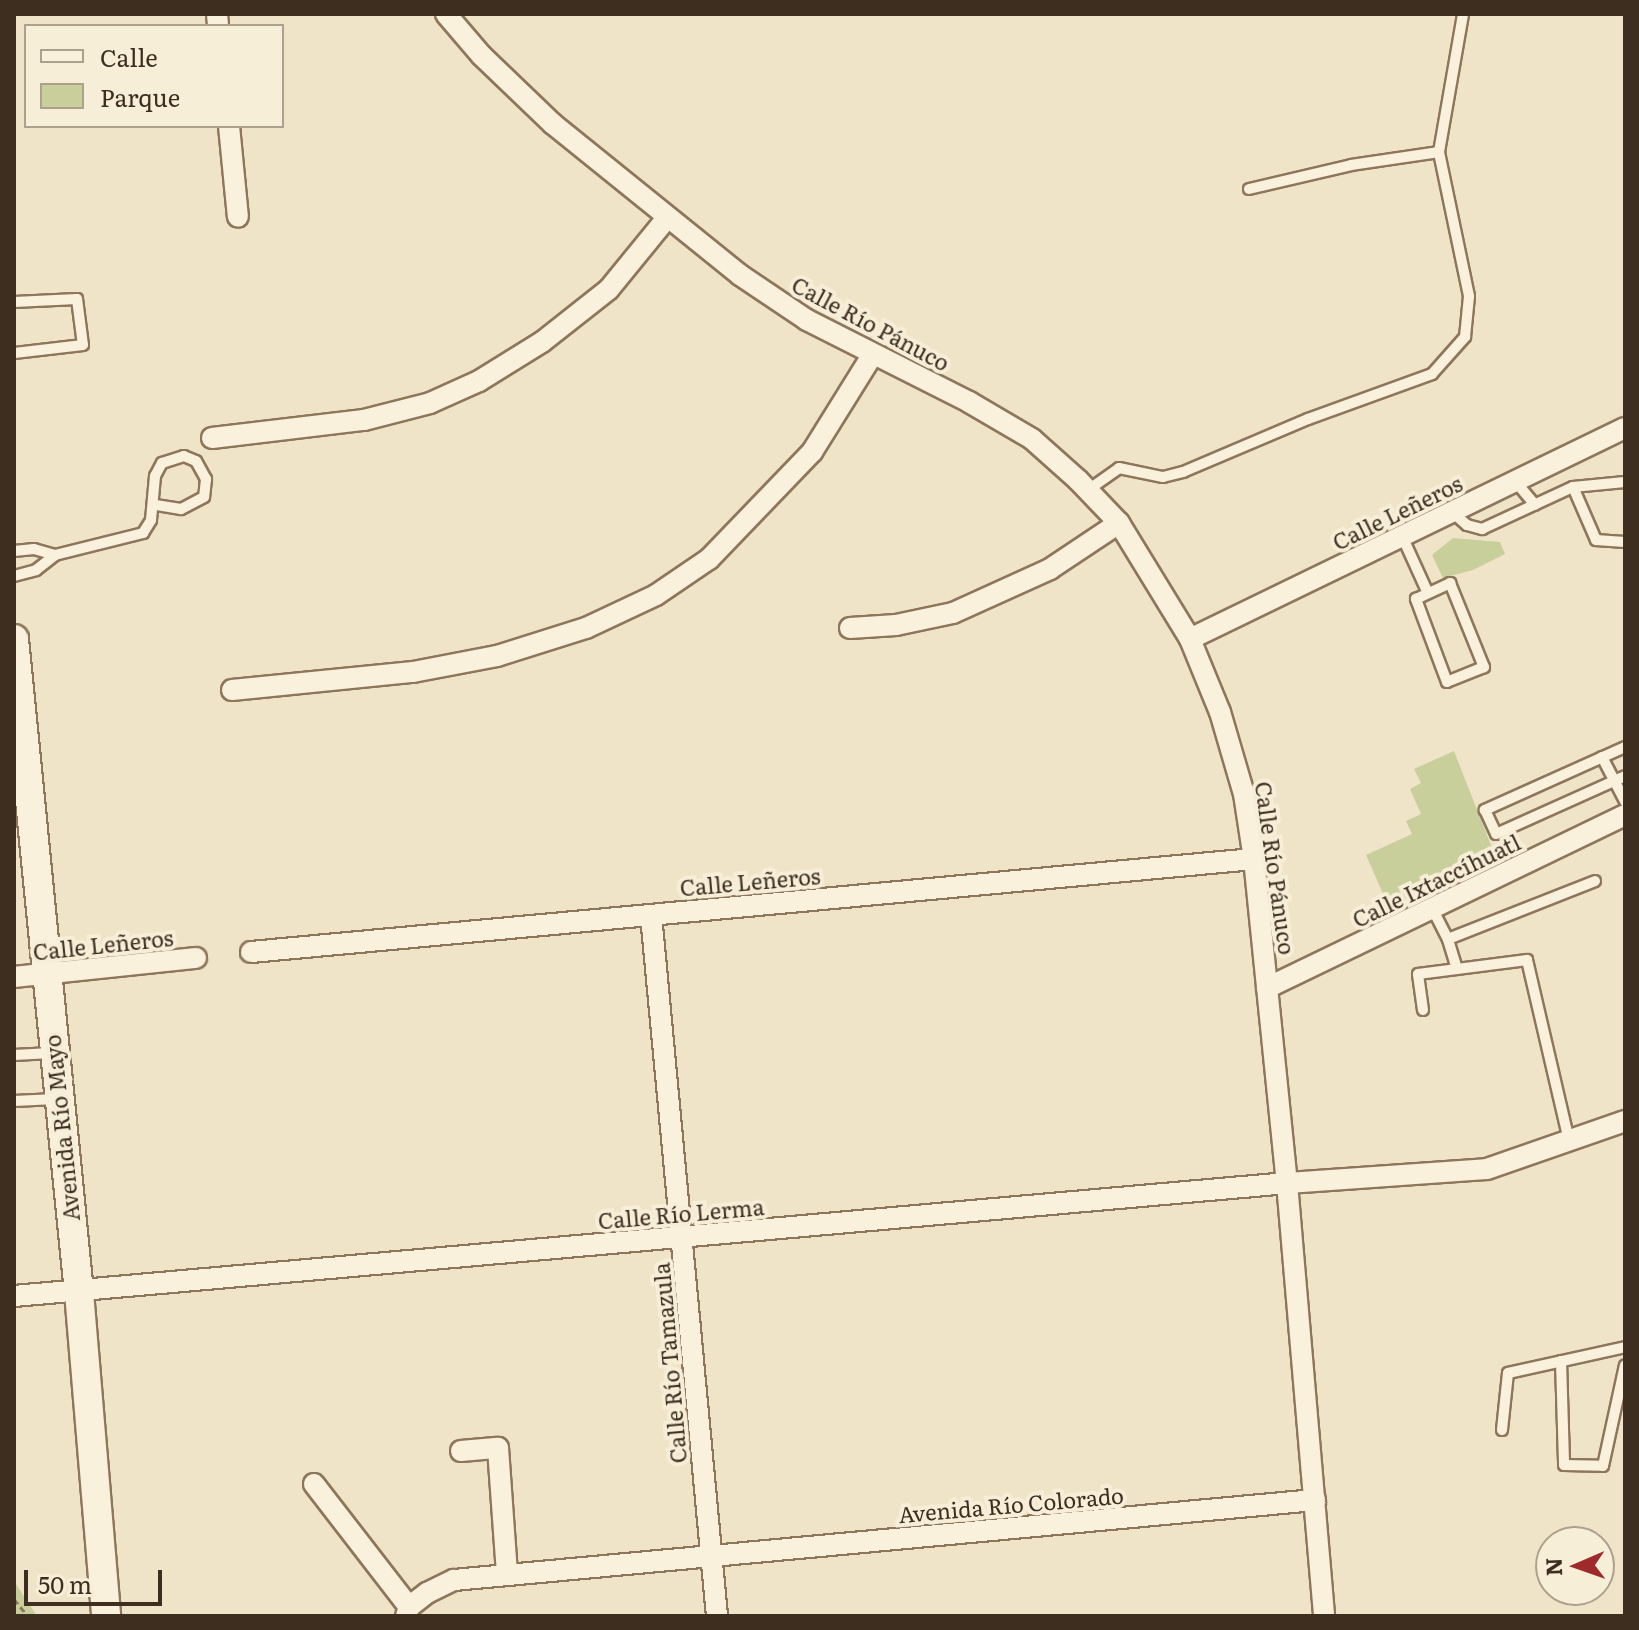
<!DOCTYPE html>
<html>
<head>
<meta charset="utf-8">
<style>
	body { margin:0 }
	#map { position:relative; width:1639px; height:1630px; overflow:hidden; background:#f0e4c8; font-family:Literata,serif }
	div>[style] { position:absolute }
	.green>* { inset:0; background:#c9cf9b }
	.path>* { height:3px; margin-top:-1.5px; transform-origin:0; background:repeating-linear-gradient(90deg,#8d765c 0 6px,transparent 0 10px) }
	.roads { filter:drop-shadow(2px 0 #8d765c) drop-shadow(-2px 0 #8d765c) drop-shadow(0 2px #8d765c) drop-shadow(0 -2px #8d765c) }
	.lane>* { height:10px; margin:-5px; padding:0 5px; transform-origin:5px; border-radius:5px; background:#faf1dc }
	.street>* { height:20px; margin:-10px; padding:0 10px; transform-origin:10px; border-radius:10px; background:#faf1dc }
	.secondary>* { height:28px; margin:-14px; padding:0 14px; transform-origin:14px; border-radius:14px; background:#faf1dc }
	span { translate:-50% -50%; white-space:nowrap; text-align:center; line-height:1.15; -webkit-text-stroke:8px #f7eed8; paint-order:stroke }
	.street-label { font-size:22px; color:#3d2e20 }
	.frame { position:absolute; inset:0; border:16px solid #3d2e20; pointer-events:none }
	.legend { position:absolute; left:24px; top:24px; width:260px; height:104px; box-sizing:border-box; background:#f7eed8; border:2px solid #ada18e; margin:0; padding:10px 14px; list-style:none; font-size:24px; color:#3d2e20 }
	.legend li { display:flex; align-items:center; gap:16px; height:40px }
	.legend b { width:40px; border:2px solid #ada18e }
	.north { position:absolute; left:1535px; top:1526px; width:80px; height:80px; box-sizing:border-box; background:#f7eed8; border:2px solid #ada18e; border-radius:50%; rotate:268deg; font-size:22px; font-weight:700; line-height:32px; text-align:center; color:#3d2e20 }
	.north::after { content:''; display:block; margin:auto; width:28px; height:36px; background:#9e2a2b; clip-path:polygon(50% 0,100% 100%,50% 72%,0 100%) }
	.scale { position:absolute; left:24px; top:1570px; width:138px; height:36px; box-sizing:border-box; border:4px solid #3d2e20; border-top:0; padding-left:10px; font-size:24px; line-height:28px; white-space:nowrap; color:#3d2e20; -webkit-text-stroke:6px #f7eed8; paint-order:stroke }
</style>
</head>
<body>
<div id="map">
	<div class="green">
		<div style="clip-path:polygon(1453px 538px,1500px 542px,1505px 554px,1473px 570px,1443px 578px,1432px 555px)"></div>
		<div style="clip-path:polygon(1454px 751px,1498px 863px,1391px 912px,1366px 855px,1412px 834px,1406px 821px,1421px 814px,1410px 789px,1421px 783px,1414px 769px)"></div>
		<div style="clip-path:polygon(14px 1581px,37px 1616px,14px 1616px)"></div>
	</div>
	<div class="path">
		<div style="left:14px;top:1599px;width:22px;rotate:51deg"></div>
	</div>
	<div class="roads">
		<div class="lane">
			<div style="left:1249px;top:189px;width:105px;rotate:-13.2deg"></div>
			<div style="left:1351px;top:165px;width:89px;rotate:-8.4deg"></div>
			<div style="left:14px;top:302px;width:63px;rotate:-2.7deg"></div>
			<div style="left:77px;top:299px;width:46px;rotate:82.6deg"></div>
			<div style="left:83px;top:345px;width:69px;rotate:173.4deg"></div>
			<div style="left:1515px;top:481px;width:31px;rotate:50deg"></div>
			<div style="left:1573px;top:487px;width:58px;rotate:66.5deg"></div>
			<div style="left:1596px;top:540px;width:29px;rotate:4deg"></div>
			<div style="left:1088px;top:490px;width:38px;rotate:-35deg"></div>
			<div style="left:1119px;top:468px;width:45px;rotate:11.6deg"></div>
			<div style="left:1163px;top:477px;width:21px;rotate:-14deg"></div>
			<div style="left:1183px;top:472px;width:136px;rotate:-23deg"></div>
			<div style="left:1308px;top:419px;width:132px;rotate:-19.9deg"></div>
			<div style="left:1432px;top:374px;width:50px;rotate:-48.3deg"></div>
			<div style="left:1465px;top:337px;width:41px;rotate:-84.4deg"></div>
			<div style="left:1469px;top:296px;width:147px;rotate:-101.8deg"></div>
			<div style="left:1439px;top:152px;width:140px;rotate:-80.1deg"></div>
			<div style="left:1452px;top:512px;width:20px;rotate:41deg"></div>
			<div style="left:1467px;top:525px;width:16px;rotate:15deg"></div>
			<div style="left:1482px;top:529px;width:100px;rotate:-24.8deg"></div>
			<div style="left:1573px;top:487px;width:52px;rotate:-5.5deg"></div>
			<div style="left:1402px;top:536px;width:60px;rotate:65.6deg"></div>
			<div style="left:14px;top:551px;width:20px;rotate:-6deg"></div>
			<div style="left:34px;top:549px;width:22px;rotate:16deg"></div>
			<div style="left:14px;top:576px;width:23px;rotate:-15deg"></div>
			<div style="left:36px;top:570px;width:24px;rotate:-38deg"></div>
			<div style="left:55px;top:555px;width:91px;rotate:-14deg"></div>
			<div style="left:143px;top:533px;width:15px;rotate:-58deg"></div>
			<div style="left:151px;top:520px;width:44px;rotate:-84.8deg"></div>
			<div style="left:155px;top:476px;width:15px;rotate:-62deg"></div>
			<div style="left:162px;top:463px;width:23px;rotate:-18deg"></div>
			<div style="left:184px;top:456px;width:13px;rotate:23deg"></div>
			<div style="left:196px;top:461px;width:21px;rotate:61deg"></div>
			<div style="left:206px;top:479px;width:18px;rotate:96deg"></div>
			<div style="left:204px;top:497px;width:26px;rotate:152deg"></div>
			<div style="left:181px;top:509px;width:26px;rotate:-171deg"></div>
			<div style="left:1450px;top:583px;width:91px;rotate:68deg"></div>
			<div style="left:1484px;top:667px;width:40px;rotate:158deg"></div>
			<div style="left:1447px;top:682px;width:89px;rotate:-110.5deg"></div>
			<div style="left:1416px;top:599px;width:38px;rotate:-25deg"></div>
			<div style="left:1625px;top:747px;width:154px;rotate:155.8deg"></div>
			<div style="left:1485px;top:810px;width:26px;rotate:65deg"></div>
			<div style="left:1496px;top:834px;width:141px;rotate:-24.2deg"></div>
			<div style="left:1602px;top:757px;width:50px;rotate:62.4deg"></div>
			<div style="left:1432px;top:908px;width:35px;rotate:63deg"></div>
			<div style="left:1457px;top:969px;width:31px;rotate:-107deg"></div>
			<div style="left:1448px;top:939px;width:158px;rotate:-21.5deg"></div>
			<div style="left:1423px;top:1010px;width:36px;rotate:-98deg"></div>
			<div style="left:1418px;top:974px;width:110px;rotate:-7.3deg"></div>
			<div style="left:1527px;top:960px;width:186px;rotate:76.9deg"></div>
			<div style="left:14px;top:1055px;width:37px;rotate:-3deg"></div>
			<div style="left:14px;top:1101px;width:42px;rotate:-2.7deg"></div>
			<div style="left:1561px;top:1361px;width:104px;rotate:88.3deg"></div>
			<div style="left:1564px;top:1465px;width:39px;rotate:1deg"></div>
			<div style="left:1603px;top:1466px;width:103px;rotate:-77.7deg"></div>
			<div style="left:1502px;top:1430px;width:57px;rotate:-84deg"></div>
			<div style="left:1508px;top:1373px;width:120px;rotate:-12.5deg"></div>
		</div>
		<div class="street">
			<div style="left:217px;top:14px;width:12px;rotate:85deg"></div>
			<div style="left:446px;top:14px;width:54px;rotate:49.5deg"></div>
			<div style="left:481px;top:55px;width:100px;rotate:43.8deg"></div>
			<div style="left:553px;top:124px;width:240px;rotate:38.9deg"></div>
			<div style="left:740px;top:275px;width:81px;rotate:33.9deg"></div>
			<div style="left:807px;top:320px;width:182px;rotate:26.8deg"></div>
			<div style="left:969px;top:402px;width:73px;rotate:30.4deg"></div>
			<div style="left:1032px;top:439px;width:62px;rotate:41.7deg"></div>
			<div style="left:1078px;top:480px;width:59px;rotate:46.4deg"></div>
			<div style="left:1119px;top:523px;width:136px;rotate:58.5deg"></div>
			<div style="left:1190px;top:639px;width:79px;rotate:67.7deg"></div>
			<div style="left:1220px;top:712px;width:85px;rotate:73.7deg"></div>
			<div style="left:1244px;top:794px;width:66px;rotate:81.3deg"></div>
			<div style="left:1254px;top:859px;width:326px;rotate:84.2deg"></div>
			<div style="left:1287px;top:1183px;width:435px;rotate:85.1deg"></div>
			<div style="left:229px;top:126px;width:91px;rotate:84.4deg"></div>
			<div style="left:212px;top:438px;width:153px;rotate:-6.8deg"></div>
			<div style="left:364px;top:420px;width:68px;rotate:-14.4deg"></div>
			<div style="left:430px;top:403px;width:54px;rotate:-24.2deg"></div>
			<div style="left:479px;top:381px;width:74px;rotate:-31.8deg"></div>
			<div style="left:542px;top:342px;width:85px;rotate:-38.3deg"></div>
			<div style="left:609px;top:289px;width:92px;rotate:-50.8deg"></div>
			<div style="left:850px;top:628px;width:46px;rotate:-3.7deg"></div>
			<div style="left:896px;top:625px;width:58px;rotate:-11.9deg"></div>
			<div style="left:953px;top:613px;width:107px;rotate:-24.4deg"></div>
			<div style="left:1050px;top:569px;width:83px;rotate:-33.7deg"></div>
			<div style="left:1190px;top:639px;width:483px;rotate:-25.9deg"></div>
			<div style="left:232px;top:690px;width:182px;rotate:-5.7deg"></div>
			<div style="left:413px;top:672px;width:86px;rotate:-10.8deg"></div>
			<div style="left:497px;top:656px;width:93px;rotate:-17.5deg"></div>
			<div style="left:586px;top:628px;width:77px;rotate:-25.2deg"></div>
			<div style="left:656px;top:595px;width:64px;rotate:-34.2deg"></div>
			<div style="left:709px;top:559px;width:149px;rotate:-46.1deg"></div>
			<div style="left:812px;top:452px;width:115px;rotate:-58.1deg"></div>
			<div style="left:651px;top:915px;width:704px;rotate:84.62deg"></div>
			<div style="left:251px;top:952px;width:1007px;rotate:-5.3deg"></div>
			<div style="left:14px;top:977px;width:183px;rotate:-6deg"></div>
			<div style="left:1267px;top:988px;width:398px;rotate:-25.8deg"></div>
			<div style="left:14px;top:1296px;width:1278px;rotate:-5.07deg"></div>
			<div style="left:1287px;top:1183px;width:200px;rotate:-4deg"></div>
			<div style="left:1487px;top:1169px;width:146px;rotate:-19.2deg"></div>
			<div style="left:461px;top:1451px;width:37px;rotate:-5deg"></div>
			<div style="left:498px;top:1448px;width:127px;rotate:85.9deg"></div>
			<div style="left:314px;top:1484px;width:155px;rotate:52.3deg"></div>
			<div style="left:406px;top:1616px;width:9px;rotate:-72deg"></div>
			<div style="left:409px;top:1607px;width:23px;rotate:-38deg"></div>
			<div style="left:427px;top:1593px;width:30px;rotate:-26deg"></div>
			<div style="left:454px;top:1580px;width:865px;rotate:-5.31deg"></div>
		</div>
		<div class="secondary">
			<div style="left:14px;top:639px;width:656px;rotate:84.32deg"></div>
			<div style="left:79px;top:1292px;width:325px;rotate:85.2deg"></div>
		</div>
	</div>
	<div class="street-label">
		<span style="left:871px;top:323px;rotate:28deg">Calle Río Pánuco</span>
		<span style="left:1397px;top:512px;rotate:-26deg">Calle Leñeros</span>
		<span style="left:1276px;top:868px;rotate:82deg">Calle Río Pánuco</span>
		<span style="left:1436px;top:880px;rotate:-26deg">Calle Ixtaccíhuatl</span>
		<span style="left:750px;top:881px;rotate:-5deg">Calle Leñeros</span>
		<span style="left:103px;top:944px;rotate:-6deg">Calle Leñeros</span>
		<span style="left:61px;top:1128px;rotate:-96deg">Avenida Río Mayo</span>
		<span style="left:681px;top:1213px;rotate:-5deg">Calle Río Lerma</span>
		<span style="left:669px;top:1363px;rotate:-95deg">Calle Río Tamazula</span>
		<span style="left:1011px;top:1504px;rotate:-5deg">Avenida Río Colorado</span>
	</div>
	<div class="frame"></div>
	<ul class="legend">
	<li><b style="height:10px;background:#faf1dc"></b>Calle</li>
	<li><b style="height:22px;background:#c9cf9b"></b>Parque</li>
	</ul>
	<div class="north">N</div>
	<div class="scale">50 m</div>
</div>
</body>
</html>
